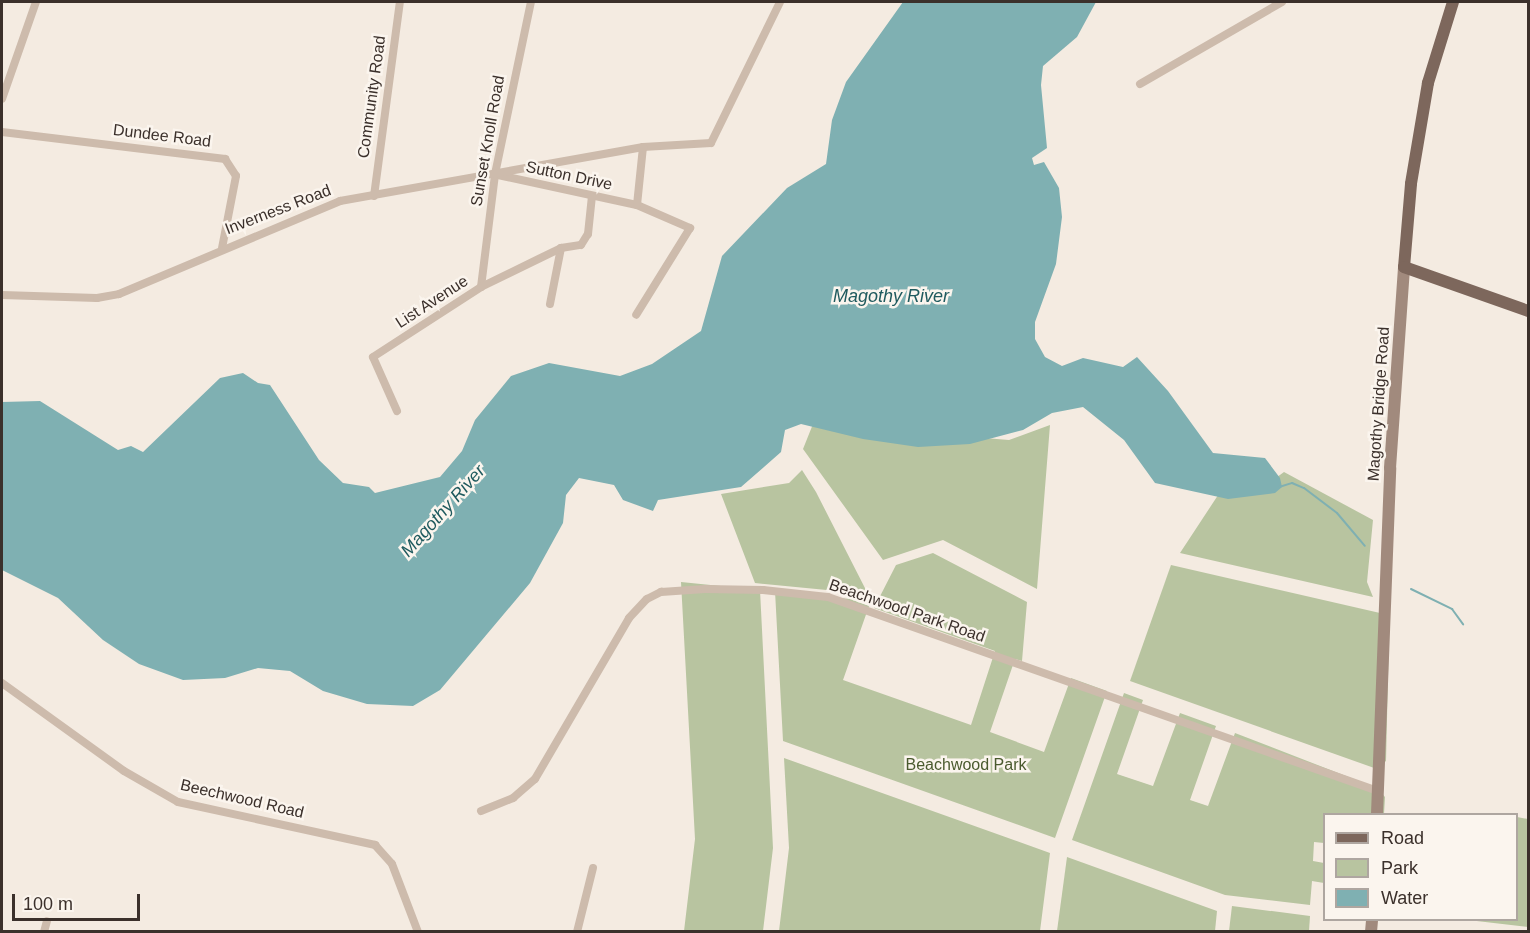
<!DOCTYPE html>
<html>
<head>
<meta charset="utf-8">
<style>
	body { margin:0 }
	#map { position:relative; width:1530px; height:933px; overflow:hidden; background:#f4ebe1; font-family:Helvetica,sans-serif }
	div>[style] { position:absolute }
	.green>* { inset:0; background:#b8c4a0 }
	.water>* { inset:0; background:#7fb0b2 }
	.stream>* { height:2px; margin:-1px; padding:0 1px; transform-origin:1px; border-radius:1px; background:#7fb0b2 }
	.street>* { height:8px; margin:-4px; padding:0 4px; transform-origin:4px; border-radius:4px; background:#cdbbac }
	.secondary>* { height:12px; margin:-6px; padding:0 6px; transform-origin:6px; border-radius:6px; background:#a18a7d }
	.primary>* { height:12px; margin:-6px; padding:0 6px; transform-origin:6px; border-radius:6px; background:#7d675c }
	span { translate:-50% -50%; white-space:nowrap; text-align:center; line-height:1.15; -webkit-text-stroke:5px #fbf5ee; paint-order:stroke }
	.street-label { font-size:16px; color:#3b302b }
	.park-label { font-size:16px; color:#4a5a2e }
	.water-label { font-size:18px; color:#1f5a5e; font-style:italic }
	.frame { position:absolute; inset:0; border:3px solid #3b302b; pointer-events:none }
	.legend { position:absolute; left:1323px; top:813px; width:195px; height:108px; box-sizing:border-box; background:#fbf5ee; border:2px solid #aea6a0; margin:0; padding:8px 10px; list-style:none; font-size:18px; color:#3b302b }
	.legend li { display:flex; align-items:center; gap:12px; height:30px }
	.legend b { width:30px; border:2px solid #aea6a0 }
	.scale { position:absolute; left:12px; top:894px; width:128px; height:27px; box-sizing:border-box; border:3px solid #3b302b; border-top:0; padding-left:8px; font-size:18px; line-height:21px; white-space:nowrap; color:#3b302b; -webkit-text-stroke:4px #fbf5ee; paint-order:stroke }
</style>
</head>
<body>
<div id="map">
	<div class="green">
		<div style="clip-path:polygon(813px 424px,1009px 440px,1050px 425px,1037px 589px,943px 540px,883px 560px,803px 449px)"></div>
		<div style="clip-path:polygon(802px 470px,816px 492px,868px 594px,755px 583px,721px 494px,789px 483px)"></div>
		<div style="clip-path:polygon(1284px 472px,1373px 520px,1367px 582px,1373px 597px,1180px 553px,1226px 483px,1254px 494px)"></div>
		<div style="clip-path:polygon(933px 553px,1027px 602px,1022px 661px,1015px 659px,990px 732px,1044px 752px,1071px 678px,1107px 691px,1055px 838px,783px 741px,775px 591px,850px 599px,869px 606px,843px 680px,971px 725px,995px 651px,874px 608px,896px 565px)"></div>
		<div style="clip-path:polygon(1171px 565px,1380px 613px,1389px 633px,1386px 761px,1377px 769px,1130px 681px)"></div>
		<div style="clip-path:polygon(681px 582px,760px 590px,773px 848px,763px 931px,684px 931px,695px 839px)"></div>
		<div style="clip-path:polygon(1124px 693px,1143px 700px,1117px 774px,1153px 786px,1180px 713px,1216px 726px,1190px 800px,1208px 806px,1235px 733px,1377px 788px,1385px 797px,1384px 814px,1324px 814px,1324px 843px,1314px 842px,1313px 861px,1324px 863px,1324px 883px,1312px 881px,1310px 905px,1225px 895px,1072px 840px)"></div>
		<div style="clip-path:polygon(784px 758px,1050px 853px,1040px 931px,779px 931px,789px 848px)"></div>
		<div style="clip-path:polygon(1517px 817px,1528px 819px,1528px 927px,1468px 920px,1516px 920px)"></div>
		<div style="clip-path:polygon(1067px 857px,1217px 911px,1215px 931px,1057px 931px)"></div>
		<div style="clip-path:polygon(1232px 906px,1310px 916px,1309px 931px,1229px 931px)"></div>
	</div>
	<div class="water">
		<div style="clip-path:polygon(903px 2px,1096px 2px,1077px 37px,1043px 66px,1041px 85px,1047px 148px,1032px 158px,1034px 165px,1044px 162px,1059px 188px,1062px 217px,1056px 264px,1035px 322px,1035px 339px,1045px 357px,1062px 366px,1083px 358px,1123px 367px,1137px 357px,1168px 391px,1213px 453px,1265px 458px,1280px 478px,1282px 487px,1275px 493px,1228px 499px,1155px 483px,1124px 440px,1083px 407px,1052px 413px,1023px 430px,970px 444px,918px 447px,863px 439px,801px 424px,785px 430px,781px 452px,741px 487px,658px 500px,653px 511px,623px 500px,614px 485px,579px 478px,566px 495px,563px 523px,530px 583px,440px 690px,413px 706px,367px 704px,323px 691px,290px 671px,258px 668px,225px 678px,183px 680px,139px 664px,103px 640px,58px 598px,2px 570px,2px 402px,40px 401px,118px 450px,131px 446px,143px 452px,220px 378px,243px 373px,258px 383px,270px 385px,319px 460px,343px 483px,369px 487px,375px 493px,440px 477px,462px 451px,475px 420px,511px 376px,549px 363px,620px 376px,652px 364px,701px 331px,722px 256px,787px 188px,826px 164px,832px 120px,846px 82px)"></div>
	</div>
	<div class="stream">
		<div style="left:1279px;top:487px;width:14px;rotate:-17deg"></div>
		<div style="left:1292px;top:483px;width:13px;rotate:23deg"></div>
		<div style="left:1304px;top:488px;width:41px;rotate:37.1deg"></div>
		<div style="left:1337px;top:513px;width:43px;rotate:49.7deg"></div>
		<div style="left:1411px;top:589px;width:46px;rotate:26deg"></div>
		<div style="left:1452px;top:609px;width:19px;rotate:54deg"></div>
	</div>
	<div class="street">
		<div style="left:1140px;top:84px;width:164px;rotate:-30deg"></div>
		<div style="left:2px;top:99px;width:103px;rotate:-70.7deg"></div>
		<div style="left:2px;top:132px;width:225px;rotate:6.9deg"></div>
		<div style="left:225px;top:159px;width:20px;rotate:57deg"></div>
		<div style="left:236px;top:176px;width:73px;rotate:101deg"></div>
		<div style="left:498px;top:175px;width:142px;rotate:12.2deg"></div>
		<div style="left:637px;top:205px;width:58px;rotate:23.5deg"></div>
		<div style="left:690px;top:228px;width:102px;rotate:121.8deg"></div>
		<div style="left:374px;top:196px;width:196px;rotate:-82.4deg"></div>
		<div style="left:637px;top:205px;width:58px;rotate:-84.1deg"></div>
		<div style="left:643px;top:147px;width:68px;rotate:-3.4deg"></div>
		<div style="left:711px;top:143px;width:157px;rotate:-63.9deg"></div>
		<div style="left:481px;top:287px;width:114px;rotate:-82.9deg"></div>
		<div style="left:495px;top:174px;width:176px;rotate:-78.2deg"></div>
		<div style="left:2px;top:295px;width:95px;rotate:1.8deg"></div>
		<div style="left:97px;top:298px;width:22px;rotate:-10deg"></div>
		<div style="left:119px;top:294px;width:240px;rotate:-22.8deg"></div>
		<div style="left:340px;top:201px;width:308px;rotate:-10.1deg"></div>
		<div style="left:550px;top:304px;width:57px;rotate:-78.9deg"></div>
		<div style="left:397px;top:411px;width:59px;rotate:-114deg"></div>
		<div style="left:373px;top:357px;width:129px;rotate:-32.9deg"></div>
		<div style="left:481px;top:287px;width:89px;rotate:-26deg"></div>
		<div style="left:561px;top:248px;width:20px;rotate:-9deg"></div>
		<div style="left:581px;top:245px;width:13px;rotate:-58deg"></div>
		<div style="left:588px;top:234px;width:37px;rotate:-84deg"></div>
		<div style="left:2px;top:683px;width:150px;rotate:35.8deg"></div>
		<div style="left:124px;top:771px;width:62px;rotate:29.9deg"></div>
		<div style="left:178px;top:802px;width:202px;rotate:12.3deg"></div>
		<div style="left:375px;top:845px;width:25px;rotate:48deg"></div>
		<div style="left:392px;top:864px;width:73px;rotate:69.1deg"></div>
		<div style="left:481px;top:811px;width:35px;rotate:-22deg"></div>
		<div style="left:513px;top:798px;width:29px;rotate:-41deg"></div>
		<div style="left:535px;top:779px;width:186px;rotate:-59.7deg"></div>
		<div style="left:629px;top:618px;width:26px;rotate:-47deg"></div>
		<div style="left:647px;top:599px;width:16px;rotate:-27deg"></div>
		<div style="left:661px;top:592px;width:44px;rotate:-3.9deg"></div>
		<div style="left:705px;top:589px;width:58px;rotate:1deg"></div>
		<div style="left:763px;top:590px;width:65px;rotate:6.1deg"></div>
		<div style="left:828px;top:597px;width:583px;rotate:19.43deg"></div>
		<div style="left:44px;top:932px;width:11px;rotate:-75deg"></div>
		<div style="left:577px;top:932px;width:66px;rotate:-76deg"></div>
	</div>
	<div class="secondary">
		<div style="left:1377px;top:814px;width:346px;rotate:-87.8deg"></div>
		<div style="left:1390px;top:468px;width:201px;rotate:-86deg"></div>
		<div style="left:1371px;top:932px;width:12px;rotate:-85deg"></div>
	</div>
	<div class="primary">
		<div style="left:1453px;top:2px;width:85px;rotate:107.2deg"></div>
		<div style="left:1428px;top:83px;width:102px;rotate:99.6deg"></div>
		<div style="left:1411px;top:184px;width:83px;rotate:94.8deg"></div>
		<div style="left:1404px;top:267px;width:132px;rotate:19.5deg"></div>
	</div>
	<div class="street-label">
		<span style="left:372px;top:97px;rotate:-82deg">Community Road</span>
		<span style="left:162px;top:136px;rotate:7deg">Dundee Road</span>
		<span style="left:488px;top:141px;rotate:-80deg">Sunset Knoll Road</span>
		<span style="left:569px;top:176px;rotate:12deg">Sutton Drive</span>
		<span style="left:278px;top:210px;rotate:-21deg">Inverness Road</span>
		<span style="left:432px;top:302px;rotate:-33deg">List Avenue</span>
		<span style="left:1379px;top:404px;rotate:-86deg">Magothy Bridge Road</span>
		<span style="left:907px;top:611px;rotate:19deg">Beachwood Park Road</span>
		<span style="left:242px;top:799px;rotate:13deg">Beechwood Road</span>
	</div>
	<div class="park-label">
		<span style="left:966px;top:765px">Beachwood Park</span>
	</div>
	<div class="water-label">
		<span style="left:891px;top:296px">Magothy River</span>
		<span style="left:443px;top:511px;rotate:-48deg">Magothy River</span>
	</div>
	<div class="frame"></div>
	<ul class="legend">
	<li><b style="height:8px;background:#7d675c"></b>Road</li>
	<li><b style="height:16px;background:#b8c4a0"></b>Park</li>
	<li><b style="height:16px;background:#7fb0b2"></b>Water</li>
	</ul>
	<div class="scale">100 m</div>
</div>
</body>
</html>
